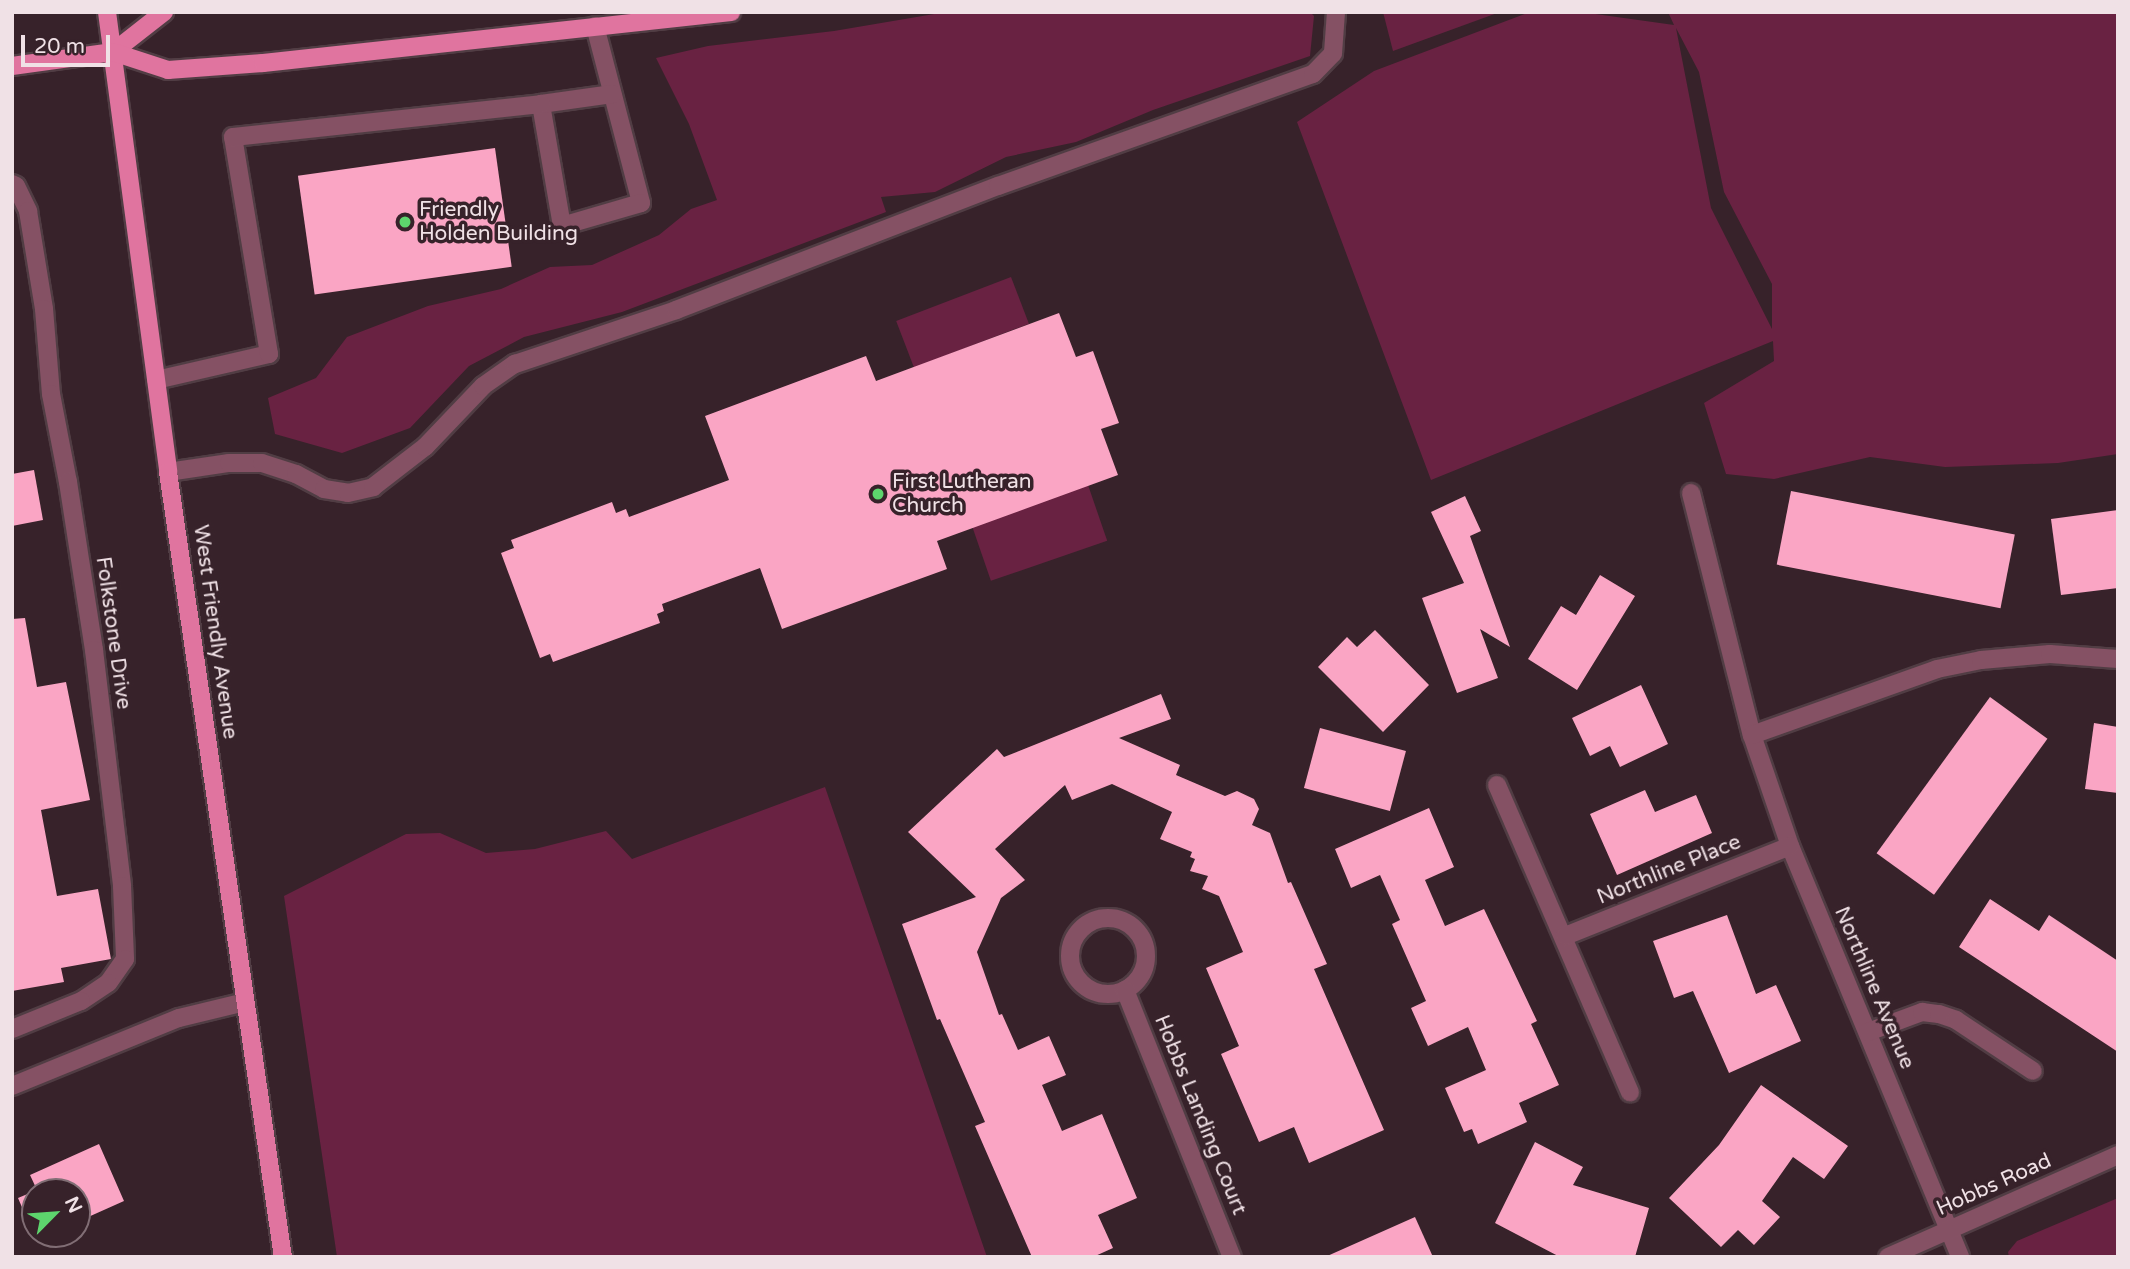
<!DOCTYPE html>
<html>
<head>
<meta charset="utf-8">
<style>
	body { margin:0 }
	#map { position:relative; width:2130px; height:1269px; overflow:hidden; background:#37222a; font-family:"Varela Round",sans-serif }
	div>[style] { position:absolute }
	.green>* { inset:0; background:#692242; transform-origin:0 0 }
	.building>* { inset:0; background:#faa5c4; transform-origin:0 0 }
	.roads { filter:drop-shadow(2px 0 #513d44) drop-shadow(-2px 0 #513d44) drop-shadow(0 2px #513d44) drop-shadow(0 -2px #513d44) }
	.minor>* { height:18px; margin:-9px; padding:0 9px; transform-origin:9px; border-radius:9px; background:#855164 }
	.minor>.ring { margin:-9px; padding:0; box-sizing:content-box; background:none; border:18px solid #855164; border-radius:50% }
	.major>* { height:18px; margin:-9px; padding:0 9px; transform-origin:9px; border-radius:9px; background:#e0749f }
	.dots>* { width:19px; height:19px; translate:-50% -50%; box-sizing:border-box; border:4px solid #37222a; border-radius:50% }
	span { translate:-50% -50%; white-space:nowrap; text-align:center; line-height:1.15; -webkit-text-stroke:7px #37222a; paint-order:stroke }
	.poi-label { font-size:21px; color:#f0e1e6 }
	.left { translate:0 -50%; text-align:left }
	.street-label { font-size:21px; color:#f0e1e6 }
	.frame { position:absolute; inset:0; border:14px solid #f0e1e6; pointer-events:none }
	.north { position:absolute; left:21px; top:1178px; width:70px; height:70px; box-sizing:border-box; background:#37222a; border:2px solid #816e75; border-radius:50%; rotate:65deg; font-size:19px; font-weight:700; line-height:28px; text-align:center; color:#f0e1e6 }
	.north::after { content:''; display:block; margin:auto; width:24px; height:32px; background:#5dd56d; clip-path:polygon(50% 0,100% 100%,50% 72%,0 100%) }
	.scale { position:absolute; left:21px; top:35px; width:89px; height:32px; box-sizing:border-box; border:4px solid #f0e1e6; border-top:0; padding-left:9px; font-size:21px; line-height:24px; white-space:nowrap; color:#f0e1e6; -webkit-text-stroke:5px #37222a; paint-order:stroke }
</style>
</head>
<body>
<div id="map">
	<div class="green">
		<div style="clip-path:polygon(946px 12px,1310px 12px,1314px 16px,1310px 56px,1153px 110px,1076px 142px,1006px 157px,935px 192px,881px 197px,886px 212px,622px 312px,524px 337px,469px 366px,410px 428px,342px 453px,275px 434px,268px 398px,316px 378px,347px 337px,428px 306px,501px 289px,550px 267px,592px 265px,659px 235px,691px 209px,717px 200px,689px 124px,656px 58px,708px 46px,834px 31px)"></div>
		<div style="clip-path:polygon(1383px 12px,1500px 12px,1393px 51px)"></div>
		<div style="clip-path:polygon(evenodd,1530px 12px,1581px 12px,1674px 25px,1668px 12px,2118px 12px,2118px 454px,2058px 463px,1945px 467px,1870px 457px,1774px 479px,1726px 474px,1704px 403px,1774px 361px,1773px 341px,1431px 480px,1297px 122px,1374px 71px,1530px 12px,1676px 28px,1699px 72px,1724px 192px,1772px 284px,1772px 329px,1711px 208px,1676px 28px)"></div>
		<div style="left:1011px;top:277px;width:50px;height:123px;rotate:69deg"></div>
		<div style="left:1088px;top:485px;width:59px;height:123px;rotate:71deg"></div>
		<div style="clip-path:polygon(825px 787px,987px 1257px,337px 1257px,284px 896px,406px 834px,440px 833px,486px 853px,535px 849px,606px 831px,632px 859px)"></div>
		<div style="clip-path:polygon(2118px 1198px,2118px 1257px,2009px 1257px,2008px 1252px,2017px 1241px)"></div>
	</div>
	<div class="building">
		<div style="left:495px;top:148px;width:120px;height:199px;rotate:82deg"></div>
		<div style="clip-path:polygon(1059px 313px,1076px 357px,1093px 351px,1119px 423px,1101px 429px,1118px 475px,937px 541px,947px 569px,782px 629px,760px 568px,662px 604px,664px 611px,657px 614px,660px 623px,553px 662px,550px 654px,540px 658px,501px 553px,514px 548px,511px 540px,612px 502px,616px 513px,626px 509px,629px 517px,729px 480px,705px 416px,866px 356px,876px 381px)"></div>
		<div style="clip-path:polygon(34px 470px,43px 520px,12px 526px,12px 474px)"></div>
		<div style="left:1791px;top:491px;width:228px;height:75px;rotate:11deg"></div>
		<div style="clip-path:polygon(1465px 496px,1481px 531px,1470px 536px,1510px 647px,1480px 629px,1498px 678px,1457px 693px,1422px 598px,1464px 583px,1431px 512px)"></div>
		<div style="clip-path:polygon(2118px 510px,2118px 588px,2061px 595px,2051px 519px)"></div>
		<div style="clip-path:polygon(1600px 575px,1635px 596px,1577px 690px,1528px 659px,1561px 606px,1576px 615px)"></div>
		<div style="clip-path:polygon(25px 618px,37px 687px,66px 682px,90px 800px,41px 810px,57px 896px,98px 889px,111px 959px,61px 968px,64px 982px,12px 991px,12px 619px)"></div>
		<div style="clip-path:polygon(1375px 630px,1429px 685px,1383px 732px,1318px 667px,1347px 637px,1357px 647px)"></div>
		<div style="clip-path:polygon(1641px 685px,1668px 744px,1620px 767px,1610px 746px,1590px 756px,1572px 718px)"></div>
		<div style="clip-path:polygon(1161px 694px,1171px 719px,1119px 738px,1180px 765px,1176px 775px,1225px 796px,1237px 791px,1254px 799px,1259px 809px,1252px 825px,1270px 833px,1288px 883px,1291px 882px,1327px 964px,1314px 969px,1384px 1130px,1309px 1163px,1294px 1127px,1259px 1142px,1221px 1054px,1239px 1046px,1206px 968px,1243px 952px,1219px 896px,1202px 889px,1208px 876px,1190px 871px,1195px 859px,1190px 857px,1192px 852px,1160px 839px,1172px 812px,1112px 784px,1072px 800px,1065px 785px,995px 849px,1025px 880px,1001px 898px,977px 952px,999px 1015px,1002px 1014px,1018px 1050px,1049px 1036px,1066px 1075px,1042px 1085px,1062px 1131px,1102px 1114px,1137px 1198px,1098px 1215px,1113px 1248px,1093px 1257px,1032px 1257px,975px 1126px,985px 1122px,940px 1019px,937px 1020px,902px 924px,976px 897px,908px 832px,997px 749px,1004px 757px)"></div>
		<div style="left:1990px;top:697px;width:71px;height:193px;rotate:36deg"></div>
		<div style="clip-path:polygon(2094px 723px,2118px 727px,2118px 793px,2085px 789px)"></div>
		<div style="left:1320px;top:728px;width:89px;height:62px;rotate:15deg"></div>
		<div style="clip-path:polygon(1645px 790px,1655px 812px,1696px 795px,1712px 833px,1617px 875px,1590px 814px)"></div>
		<div style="clip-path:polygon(1429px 808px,1454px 867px,1425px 880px,1445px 926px,1484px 909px,1537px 1021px,1531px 1024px,1559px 1085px,1519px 1103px,1527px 1122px,1478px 1144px,1472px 1129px,1464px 1132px,1445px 1088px,1486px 1070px,1468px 1027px,1428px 1046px,1411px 1008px,1426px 1001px,1392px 924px,1400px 920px,1380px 875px,1351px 888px,1335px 849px)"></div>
		<div style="clip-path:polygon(1990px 899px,2039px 931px,2049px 915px,2118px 961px,2118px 1052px,1959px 947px)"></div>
		<div style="clip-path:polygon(1727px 915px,1756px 994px,1776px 985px,1801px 1041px,1729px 1073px,1693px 991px,1674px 998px,1653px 941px)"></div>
		<div style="clip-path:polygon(1761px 1085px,1848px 1146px,1824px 1179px,1793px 1157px,1762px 1201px,1780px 1217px,1754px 1245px,1738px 1230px,1721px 1247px,1669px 1198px,1719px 1145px)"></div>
		<div style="clip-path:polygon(1535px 1142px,1583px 1167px,1573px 1185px,1649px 1208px,1635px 1257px,1560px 1257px,1495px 1223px)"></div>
		<div style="clip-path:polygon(99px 1144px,124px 1201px,77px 1222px,77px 1192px,35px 1192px,35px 1234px,49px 1234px,36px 1240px,18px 1198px,37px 1190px,30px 1175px)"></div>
		<div style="clip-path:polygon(1415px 1217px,1433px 1257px,1325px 1257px)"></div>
	</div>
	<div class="roads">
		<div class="minor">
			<div style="left:595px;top:26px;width:183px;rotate:75.4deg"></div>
			<div style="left:641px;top:203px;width:82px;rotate:163.8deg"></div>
			<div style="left:562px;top:226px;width:124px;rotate:-99.8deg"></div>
			<div style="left:541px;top:104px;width:72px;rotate:-8deg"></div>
			<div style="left:12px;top:184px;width:4px;rotate:27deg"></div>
			<div style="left:16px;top:186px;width:28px;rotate:64deg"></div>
			<div style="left:28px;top:211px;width:99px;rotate:80.7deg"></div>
			<div style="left:44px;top:309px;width:85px;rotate:85.3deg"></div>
			<div style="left:51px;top:394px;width:90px;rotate:79.1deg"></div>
			<div style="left:68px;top:482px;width:170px;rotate:81.2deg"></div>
			<div style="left:94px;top:650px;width:238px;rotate:83.2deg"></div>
			<div style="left:122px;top:886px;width:73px;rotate:87.6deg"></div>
			<div style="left:125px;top:959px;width:29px;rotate:125deg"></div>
			<div style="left:108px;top:983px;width:32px;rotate:146deg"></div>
			<div style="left:81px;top:1001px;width:74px;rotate:157.9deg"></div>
			<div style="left:156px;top:380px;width:116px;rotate:-13deg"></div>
			<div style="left:269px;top:354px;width:220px;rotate:-99.4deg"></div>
			<div style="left:233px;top:137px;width:310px;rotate:-6.1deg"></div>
			<div style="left:168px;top:472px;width:62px;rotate:-8.4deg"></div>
			<div style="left:229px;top:463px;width:33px"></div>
			<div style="left:262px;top:463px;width:36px;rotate:18deg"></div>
			<div style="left:296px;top:474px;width:32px;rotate:28deg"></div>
			<div style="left:324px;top:489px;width:24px;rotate:9deg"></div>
			<div style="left:348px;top:493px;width:26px;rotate:-13deg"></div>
			<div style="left:373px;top:487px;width:66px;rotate:-37.6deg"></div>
			<div style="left:425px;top:447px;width:84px;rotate:-46.4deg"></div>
			<div style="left:483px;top:386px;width:39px;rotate:-35deg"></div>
			<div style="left:515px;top:364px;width:170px;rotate:-18.5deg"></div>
			<div style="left:676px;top:310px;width:345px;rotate:-21.1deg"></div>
			<div style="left:998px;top:186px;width:334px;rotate:-19.6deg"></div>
			<div style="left:1313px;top:74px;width:29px;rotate:-46deg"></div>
			<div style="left:1333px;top:53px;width:41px;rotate:-85.8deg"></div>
			<div style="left:1691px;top:493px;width:250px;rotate:75.9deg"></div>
			<div style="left:1752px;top:735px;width:117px;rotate:71.1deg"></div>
			<div style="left:1790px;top:846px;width:445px;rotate:67.5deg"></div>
			<div style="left:1752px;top:735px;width:196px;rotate:-19.6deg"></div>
			<div style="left:1937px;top:669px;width:45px;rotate:-11.6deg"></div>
			<div style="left:1981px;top:660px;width:69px;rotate:-5deg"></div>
			<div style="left:2050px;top:654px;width:68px;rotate:4.2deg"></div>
			<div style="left:1497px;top:785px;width:335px;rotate:66.6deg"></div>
			<div class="ring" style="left:1070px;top:918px;width:58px;height:58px"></div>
			<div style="left:1565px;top:936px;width:242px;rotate:-21.8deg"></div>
			<div style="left:1125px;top:990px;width:288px;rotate:68.2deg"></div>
			<div style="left:1868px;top:1032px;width:58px;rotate:-20.3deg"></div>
			<div style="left:1922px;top:1012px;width:17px;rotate:7deg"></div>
			<div style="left:1939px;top:1014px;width:18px;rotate:19deg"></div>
			<div style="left:1956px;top:1020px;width:92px;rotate:33.5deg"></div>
			<div style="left:12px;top:1086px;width:180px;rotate:-22.2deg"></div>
			<div style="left:179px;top:1018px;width:68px;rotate:-13.6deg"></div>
			<div style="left:1888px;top:1257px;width:252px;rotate:-23.9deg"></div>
		</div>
		<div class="major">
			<div style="left:107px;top:12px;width:464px;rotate:82.4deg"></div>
			<div style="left:168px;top:472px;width:793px;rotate:81.67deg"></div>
			<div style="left:113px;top:52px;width:65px;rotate:-38.1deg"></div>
			<div style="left:12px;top:66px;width:102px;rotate:-7.9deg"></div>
			<div style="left:113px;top:52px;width:58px;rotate:18.1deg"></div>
			<div style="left:168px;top:70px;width:95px;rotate:-4.2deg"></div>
			<div style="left:263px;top:63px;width:471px;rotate:-6.2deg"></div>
		</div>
	</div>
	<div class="dots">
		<div style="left:405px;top:222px;background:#5dd56d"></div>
		<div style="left:878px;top:494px;background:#5dd56d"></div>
	</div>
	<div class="poi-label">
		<span class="left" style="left:419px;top:222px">Friendly<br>Holden Building</span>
		<span class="left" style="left:892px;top:494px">First Lutheran<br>Church</span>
	</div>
	<div class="street-label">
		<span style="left:215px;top:632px;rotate:82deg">West Friendly Avenue</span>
		<span style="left:113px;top:633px;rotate:82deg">Folkstone Drive</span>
		<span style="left:1669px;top:870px;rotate:-22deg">Northline Place</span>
		<span style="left:1874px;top:988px;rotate:67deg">Northline Avenue</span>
		<span style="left:1200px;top:1115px;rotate:68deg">Hobbs Landing Court</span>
		<span style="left:1994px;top:1185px;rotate:-24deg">Hobbs Road</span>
	</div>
	<div class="frame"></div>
	<div class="north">N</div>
	<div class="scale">20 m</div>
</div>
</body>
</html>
